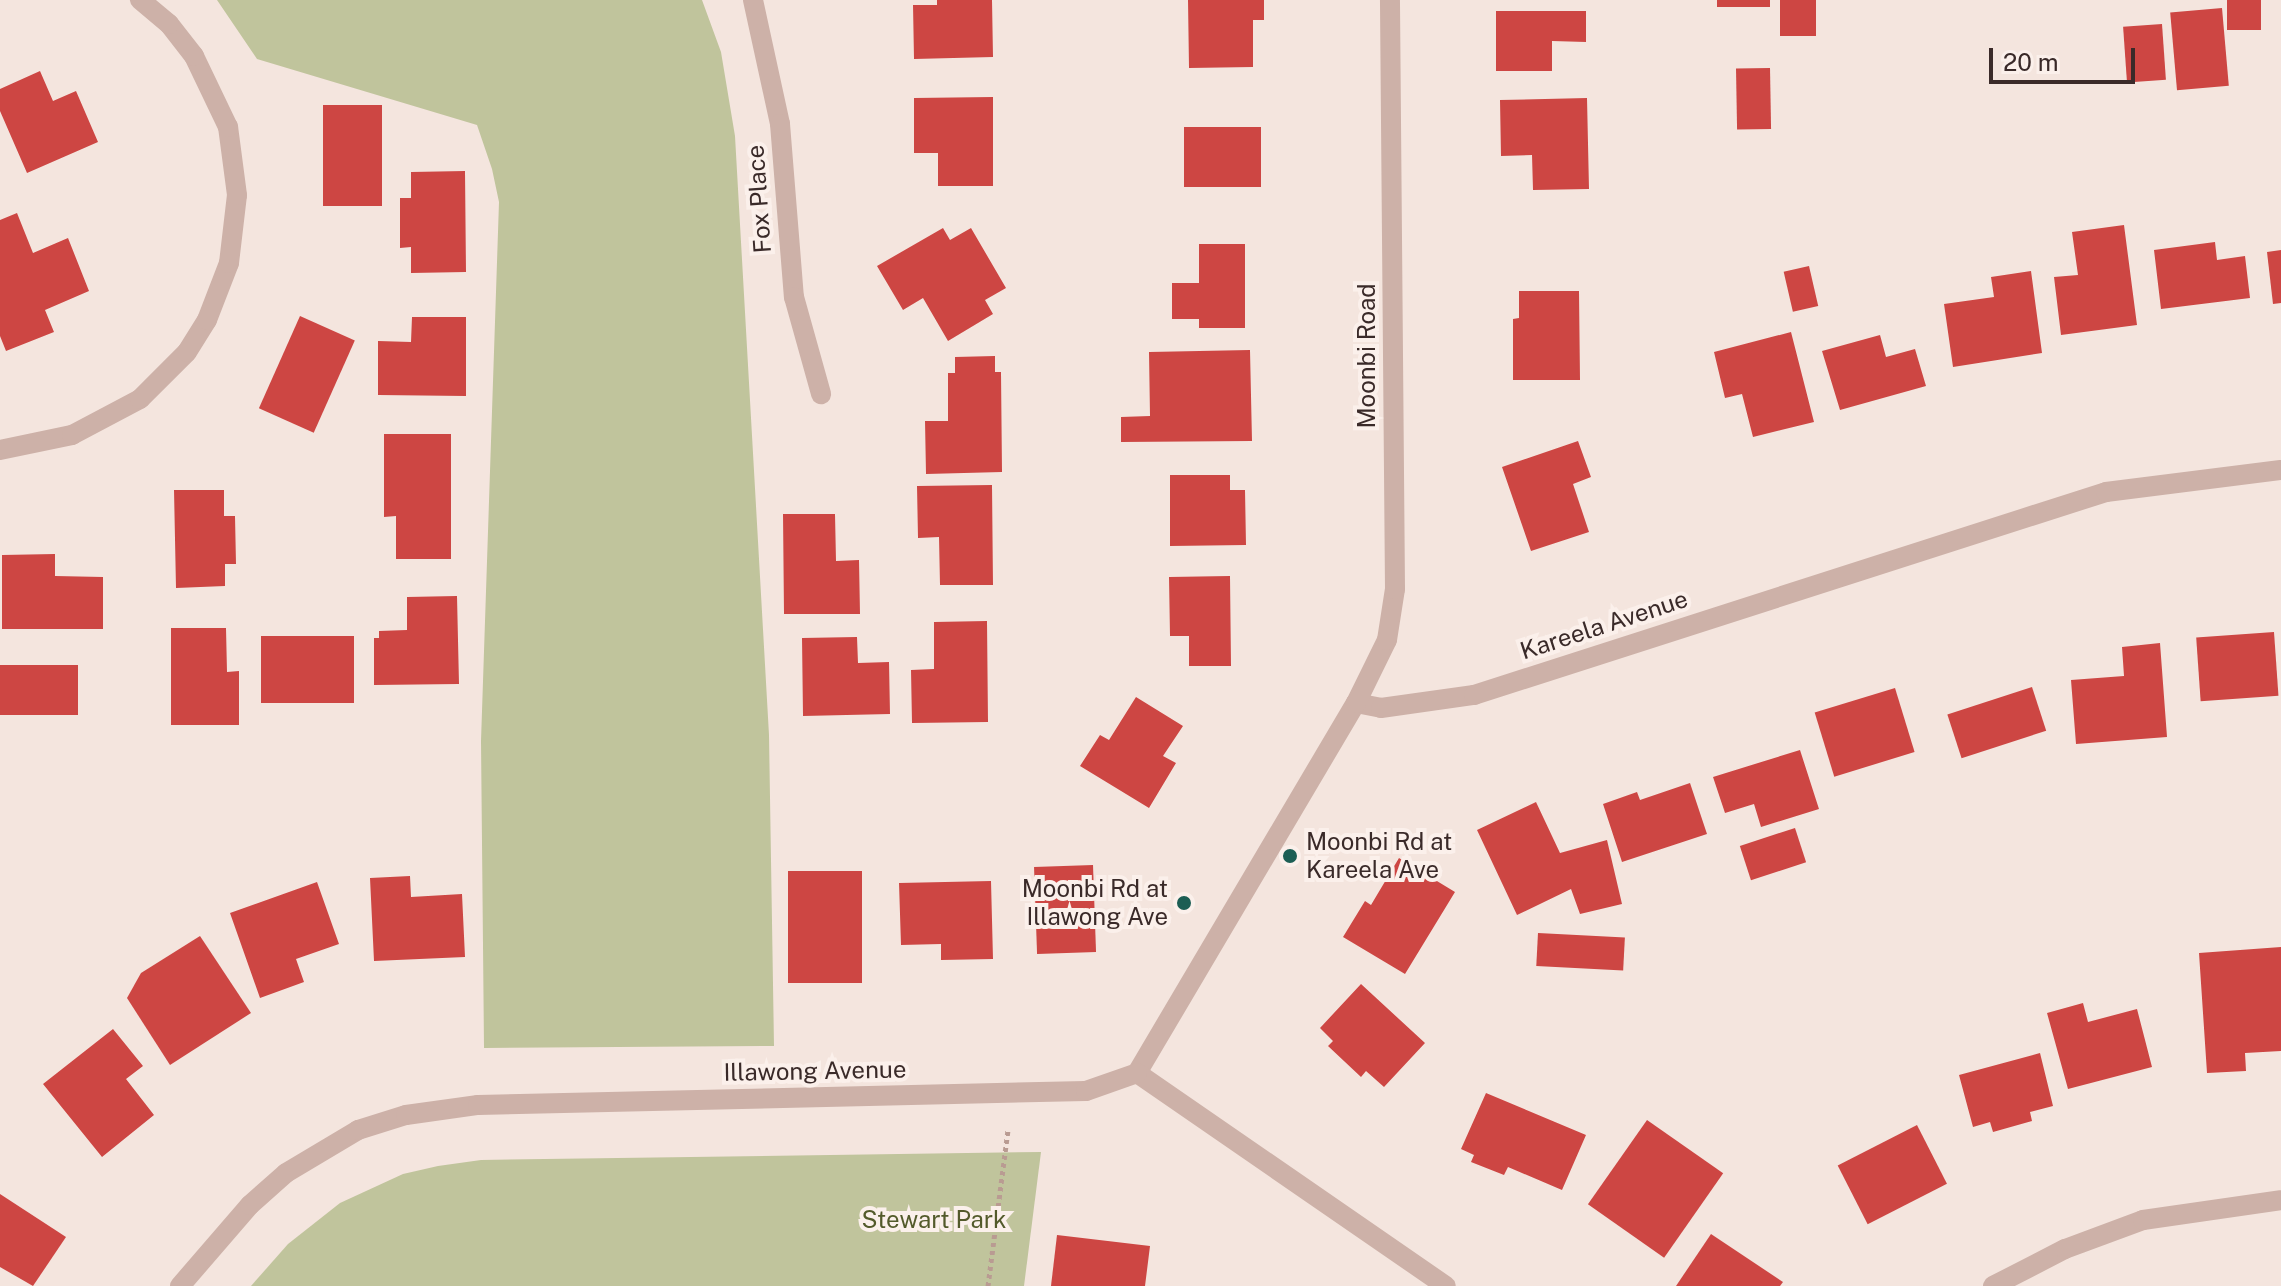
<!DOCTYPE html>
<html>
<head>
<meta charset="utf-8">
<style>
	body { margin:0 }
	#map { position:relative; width:2281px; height:1286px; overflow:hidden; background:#f4e5de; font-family:"Public Sans",sans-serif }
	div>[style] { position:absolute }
	.green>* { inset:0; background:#c0c49c }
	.building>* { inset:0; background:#cd4643; transform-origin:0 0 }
	.path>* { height:5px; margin-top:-2.5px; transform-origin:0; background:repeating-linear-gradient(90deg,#b99b92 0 4px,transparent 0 8px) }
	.minor>* { height:20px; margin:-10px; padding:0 10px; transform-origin:10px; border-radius:10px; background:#cdb1a8 }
	.dots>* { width:22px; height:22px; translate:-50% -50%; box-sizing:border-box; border:4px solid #fbf0eb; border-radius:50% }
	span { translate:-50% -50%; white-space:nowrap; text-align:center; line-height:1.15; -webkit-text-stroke:8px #fbf0eb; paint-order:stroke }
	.street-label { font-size:24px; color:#3a2a29 }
	.poi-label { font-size:24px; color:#3a2a29 }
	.left { translate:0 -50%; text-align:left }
	.right { translate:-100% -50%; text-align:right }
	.park-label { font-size:24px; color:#535a2b }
	.scale { position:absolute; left:1989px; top:48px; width:146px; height:36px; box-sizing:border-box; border:4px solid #3a2a29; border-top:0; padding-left:10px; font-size:24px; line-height:28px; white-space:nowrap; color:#3a2a29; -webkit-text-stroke:6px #fbf0eb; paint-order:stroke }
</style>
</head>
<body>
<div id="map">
	<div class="green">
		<div style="clip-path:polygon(217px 0,702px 0,721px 52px,735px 136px,769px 735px,774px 1046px,484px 1048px,481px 741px,499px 202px,492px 169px,477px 125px,257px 59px)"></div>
		<div style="clip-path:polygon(1041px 1152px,1024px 1286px,251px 1286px,288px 1244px,340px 1203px,403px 1174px,438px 1166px,481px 1160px)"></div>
	</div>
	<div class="building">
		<div style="clip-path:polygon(937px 0,992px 0,993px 57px,914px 59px,913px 5px,937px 5px)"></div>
		<div style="clip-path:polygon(1188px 0,1264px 0,1264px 20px,1253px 20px,1253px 67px,1189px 68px)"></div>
		<div style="left:1717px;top:0;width:53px;height:7px"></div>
		<div style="left:1780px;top:0;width:36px;height:36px"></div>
		<div style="left:2227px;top:0;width:34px;height:30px"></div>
		<div style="left:2222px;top:8px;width:78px;height:52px;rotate:85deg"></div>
		<div style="clip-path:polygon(1496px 11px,1586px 11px,1586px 42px,1552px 41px,1552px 71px,1496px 71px)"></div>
		<div style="left:2162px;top:24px;width:56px;height:39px;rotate:86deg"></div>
		<div style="left:1770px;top:68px;width:61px;height:34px;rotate:89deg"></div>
		<div style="clip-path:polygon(40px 71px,53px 101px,76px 91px,98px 142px,27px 173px,0 111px,0 89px)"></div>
		<div style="clip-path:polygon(993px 97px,993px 186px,938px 186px,938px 153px,914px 153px,914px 98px)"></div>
		<div style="clip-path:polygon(1587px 98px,1589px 189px,1533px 190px,1532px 155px,1501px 156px,1500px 100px)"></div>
		<div style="left:323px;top:105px;width:59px;height:101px"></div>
		<div style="left:1184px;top:127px;width:77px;height:60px"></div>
		<div style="clip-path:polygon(465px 171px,466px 272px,411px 273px,411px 247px,400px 248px,400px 198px,411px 198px,411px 172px)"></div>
		<div style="clip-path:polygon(17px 213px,33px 253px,68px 238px,89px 291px,45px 310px,54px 332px,6px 351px,0 336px,0 220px)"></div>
		<div style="clip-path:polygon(2124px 225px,2137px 325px,2061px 335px,2054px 277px,2078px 275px,2072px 232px)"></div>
		<div style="clip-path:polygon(943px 228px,950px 240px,971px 228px,1006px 288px,985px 300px,993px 314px,948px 341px,923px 298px,903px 310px,877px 266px)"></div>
		<div style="clip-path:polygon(2215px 242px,2217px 260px,2245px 256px,2250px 298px,2161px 309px,2154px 250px)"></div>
		<div style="clip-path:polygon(1199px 244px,1245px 244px,1245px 328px,1199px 328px,1199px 319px,1172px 319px,1172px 283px,1199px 283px)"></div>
		<div style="clip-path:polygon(2281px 250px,2281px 303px,2273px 304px,2267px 252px)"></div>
		<div style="left:1809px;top:266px;width:41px;height:26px;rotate:77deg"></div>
		<div style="clip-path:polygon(2031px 271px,2042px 353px,1953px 367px,1944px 304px,1994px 297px,1991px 277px)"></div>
		<div style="clip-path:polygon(1519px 291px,1579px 291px,1580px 380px,1513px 380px,1513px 319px,1519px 318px)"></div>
		<div style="left:300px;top:316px;width:60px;height:101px;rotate:24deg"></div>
		<div style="clip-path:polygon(412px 317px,466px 317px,466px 396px,378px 395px,378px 341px,411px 342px)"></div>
		<div style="clip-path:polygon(1791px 332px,1814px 422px,1753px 437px,1742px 394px,1725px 398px,1714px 352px)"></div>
		<div style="clip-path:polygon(1880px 335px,1886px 357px,1915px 349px,1926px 386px,1840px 410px,1822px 351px)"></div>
		<div style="clip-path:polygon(1250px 350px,1252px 441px,1121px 442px,1121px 417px,1150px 416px,1149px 352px)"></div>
		<div style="clip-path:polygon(995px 356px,995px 372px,1001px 372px,1002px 472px,926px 474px,925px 421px,948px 421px,948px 373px,955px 373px,955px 357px)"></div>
		<div style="clip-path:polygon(384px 434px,451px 434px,451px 559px,396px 559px,396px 516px,384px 517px)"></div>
		<div style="clip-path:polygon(1578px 441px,1591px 477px,1573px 484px,1589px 532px,1531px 551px,1502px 467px)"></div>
		<div style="clip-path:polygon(1170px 475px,1230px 475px,1230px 490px,1245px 490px,1246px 545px,1170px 546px)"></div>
		<div style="clip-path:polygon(992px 485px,993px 585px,940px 585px,939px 537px,918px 538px,917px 486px)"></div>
		<div style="clip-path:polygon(174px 490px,224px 490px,224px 516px,235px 516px,236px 564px,225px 564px,225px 586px,176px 588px)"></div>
		<div style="clip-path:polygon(783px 514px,835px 514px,836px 561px,859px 560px,860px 614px,784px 614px)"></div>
		<div style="clip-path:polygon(55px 554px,55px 576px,103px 577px,103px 629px,2px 629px,2px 555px)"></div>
		<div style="clip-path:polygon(1230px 576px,1231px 666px,1189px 666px,1189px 636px,1170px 636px,1169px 577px)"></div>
		<div style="clip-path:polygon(457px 596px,459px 684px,374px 685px,374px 638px,379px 638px,379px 631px,407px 630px,407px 597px)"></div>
		<div style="clip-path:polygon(987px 621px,988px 722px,912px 723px,911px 670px,934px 669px,934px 622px)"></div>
		<div style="clip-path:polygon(171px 628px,226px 628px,227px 672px,239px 671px,239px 725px,171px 725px)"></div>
		<div style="left:2274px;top:632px;width:64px;height:78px;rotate:86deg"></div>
		<div style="left:261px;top:636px;width:93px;height:67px"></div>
		<div style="clip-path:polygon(857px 637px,858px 663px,889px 662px,890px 714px,803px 716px,802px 638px)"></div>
		<div style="clip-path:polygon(2160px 643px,2167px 737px,2076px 744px,2071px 680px,2124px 676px,2122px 647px)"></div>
		<div style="left:78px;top:665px;width:50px;height:78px;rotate:90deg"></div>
		<div style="left:2032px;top:687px;width:46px;height:89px;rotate:72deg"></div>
		<div style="left:1895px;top:688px;width:67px;height:84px;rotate:73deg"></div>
		<div style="clip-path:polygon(1136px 697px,1183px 726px,1163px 756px,1176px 763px,1149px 808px,1080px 766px,1100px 735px,1109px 740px)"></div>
		<div style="clip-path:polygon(1800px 750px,1819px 809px,1761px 827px,1754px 804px,1725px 813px,1713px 777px)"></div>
		<div style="clip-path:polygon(1690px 783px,1707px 834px,1622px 862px,1603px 804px,1637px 792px,1640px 800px)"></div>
		<div style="clip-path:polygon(1536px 802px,1560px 853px,1607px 840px,1622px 904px,1580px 914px,1571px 889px,1517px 915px,1477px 830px)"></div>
		<div style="left:1795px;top:828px;width:36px;height:58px;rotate:72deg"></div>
		<div style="clip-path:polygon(1399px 858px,1455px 892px,1405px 974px,1343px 937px,1365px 901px,1371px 905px)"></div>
		<div style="left:1093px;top:865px;width:87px;height:59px;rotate:88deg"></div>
		<div style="left:788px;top:871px;width:74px;height:112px"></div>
		<div style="clip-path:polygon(410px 876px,411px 897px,462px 894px,465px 957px,374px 961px,370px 878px)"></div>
		<div style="clip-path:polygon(991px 881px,993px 959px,941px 960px,941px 944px,901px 945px,899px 883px)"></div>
		<div style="clip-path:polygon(317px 882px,339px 944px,296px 959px,304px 982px,260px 998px,230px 913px)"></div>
		<div style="left:1538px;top:933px;width:87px;height:33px;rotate:3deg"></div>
		<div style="clip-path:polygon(200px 936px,251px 1013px,170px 1065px,127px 998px,141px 973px)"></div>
		<div style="clip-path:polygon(2281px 947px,2281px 1051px,2245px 1053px,2246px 1071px,2207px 1073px,2199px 953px)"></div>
		<div style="clip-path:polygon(1361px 984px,1425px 1043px,1384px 1087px,1366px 1071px,1361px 1077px,1328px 1046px,1333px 1041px,1320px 1028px)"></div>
		<div style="clip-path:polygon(2083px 1003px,2088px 1022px,2137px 1009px,2152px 1067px,2068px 1089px,2047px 1013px)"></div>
		<div style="clip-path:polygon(113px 1029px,143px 1066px,126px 1079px,154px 1115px,102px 1157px,43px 1084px)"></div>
		<div style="clip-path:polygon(2040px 1053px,2053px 1106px,2030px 1112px,2032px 1121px,1993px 1132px,1990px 1122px,1973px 1127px,1959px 1075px)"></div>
		<div style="clip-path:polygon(1486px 1093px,1586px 1135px,1562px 1190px,1508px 1167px,1504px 1175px,1471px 1162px,1474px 1155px,1461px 1149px)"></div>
		<div style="left:1647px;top:1120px;width:93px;height:103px;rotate:35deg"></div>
		<div style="left:1917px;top:1125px;width:66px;height:89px;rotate:63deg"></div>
		<div style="clip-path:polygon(0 1194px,66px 1237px,33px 1286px,0 1267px)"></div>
		<div style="clip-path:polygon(1711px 1234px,1783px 1282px,1780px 1286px,1676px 1286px)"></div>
		<div style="clip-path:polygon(1057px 1235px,1150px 1246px,1145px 1286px,1051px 1286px)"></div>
	</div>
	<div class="path">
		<div style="left:988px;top:1286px;width:158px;rotate:-82.7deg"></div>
	</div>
	<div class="minor">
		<div style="left:753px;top:0;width:127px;rotate:77.7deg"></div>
		<div style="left:780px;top:124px;width:174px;rotate:85.4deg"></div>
		<div style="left:794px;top:297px;width:101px;rotate:74.4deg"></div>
		<div style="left:0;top:450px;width:74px;rotate:-11.8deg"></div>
		<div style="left:72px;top:435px;width:77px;rotate:-27.9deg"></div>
		<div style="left:140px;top:399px;width:66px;rotate:-45deg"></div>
		<div style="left:187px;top:352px;width:38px;rotate:-58deg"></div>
		<div style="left:207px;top:320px;width:61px;rotate:-68.9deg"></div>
		<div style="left:229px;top:263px;width:68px;rotate:-83.3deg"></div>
		<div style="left:237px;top:195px;width:69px;rotate:-97.5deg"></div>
		<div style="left:228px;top:127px;width:79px;rotate:-115.6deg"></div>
		<div style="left:194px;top:56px;width:41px;rotate:-128deg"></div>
		<div style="left:169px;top:24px;width:38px;rotate:-140deg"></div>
		<div style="left:1356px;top:703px;width:25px;rotate:11deg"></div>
		<div style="left:1381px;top:708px;width:94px;rotate:-8deg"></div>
		<div style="left:1474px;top:695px;width:664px;rotate:-17.81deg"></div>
		<div style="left:2106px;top:492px;width:176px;rotate:-7.2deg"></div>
		<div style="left:1137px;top:1073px;width:430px;rotate:-59.4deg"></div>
		<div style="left:1356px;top:703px;width:70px;rotate:-63.8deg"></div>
		<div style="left:1387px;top:640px;width:52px;rotate:-81.1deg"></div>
		<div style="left:1395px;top:589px;width:589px;rotate:-90.49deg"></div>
		<div style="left:1137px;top:1073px;width:375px;rotate:34.6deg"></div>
		<div style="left:180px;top:1286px;width:107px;rotate:-49.2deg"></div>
		<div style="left:250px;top:1205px;width:48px;rotate:-41.6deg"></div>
		<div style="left:286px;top:1173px;width:84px;rotate:-30.8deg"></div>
		<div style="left:358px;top:1130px;width:50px;rotate:-17.4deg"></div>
		<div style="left:406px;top:1115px;width:73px;rotate:-7.9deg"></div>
		<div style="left:478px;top:1105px;width:608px;rotate:-1.32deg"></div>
		<div style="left:1086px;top:1091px;width:54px;rotate:-19.4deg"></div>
		<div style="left:1993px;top:1286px;width:81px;rotate:-27.2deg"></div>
		<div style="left:2065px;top:1249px;width:83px;rotate:-20.4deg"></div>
		<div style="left:2143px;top:1220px;width:139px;rotate:-8.2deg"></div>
	</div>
	<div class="dots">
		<div style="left:1290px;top:856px;background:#1c5e54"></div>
		<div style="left:1184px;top:903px;background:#1c5e54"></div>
	</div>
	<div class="street-label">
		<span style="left:759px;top:199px;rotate:-94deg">Fox Place</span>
		<span style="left:1367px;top:356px;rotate:-90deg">Moonbi Road</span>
		<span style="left:1604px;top:625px;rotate:-18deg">Kareela Avenue</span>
		<span style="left:815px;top:1071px;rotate:-1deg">Illawong Avenue</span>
	</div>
	<div class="poi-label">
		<span class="left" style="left:1306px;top:856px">Moonbi Rd at<br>Kareela Ave</span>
		<span class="right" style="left:1168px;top:903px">Moonbi Rd at<br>Illawong Ave</span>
	</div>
	<div class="park-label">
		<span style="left:934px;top:1220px">Stewart Park</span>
	</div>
	<div class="scale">20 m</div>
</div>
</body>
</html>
